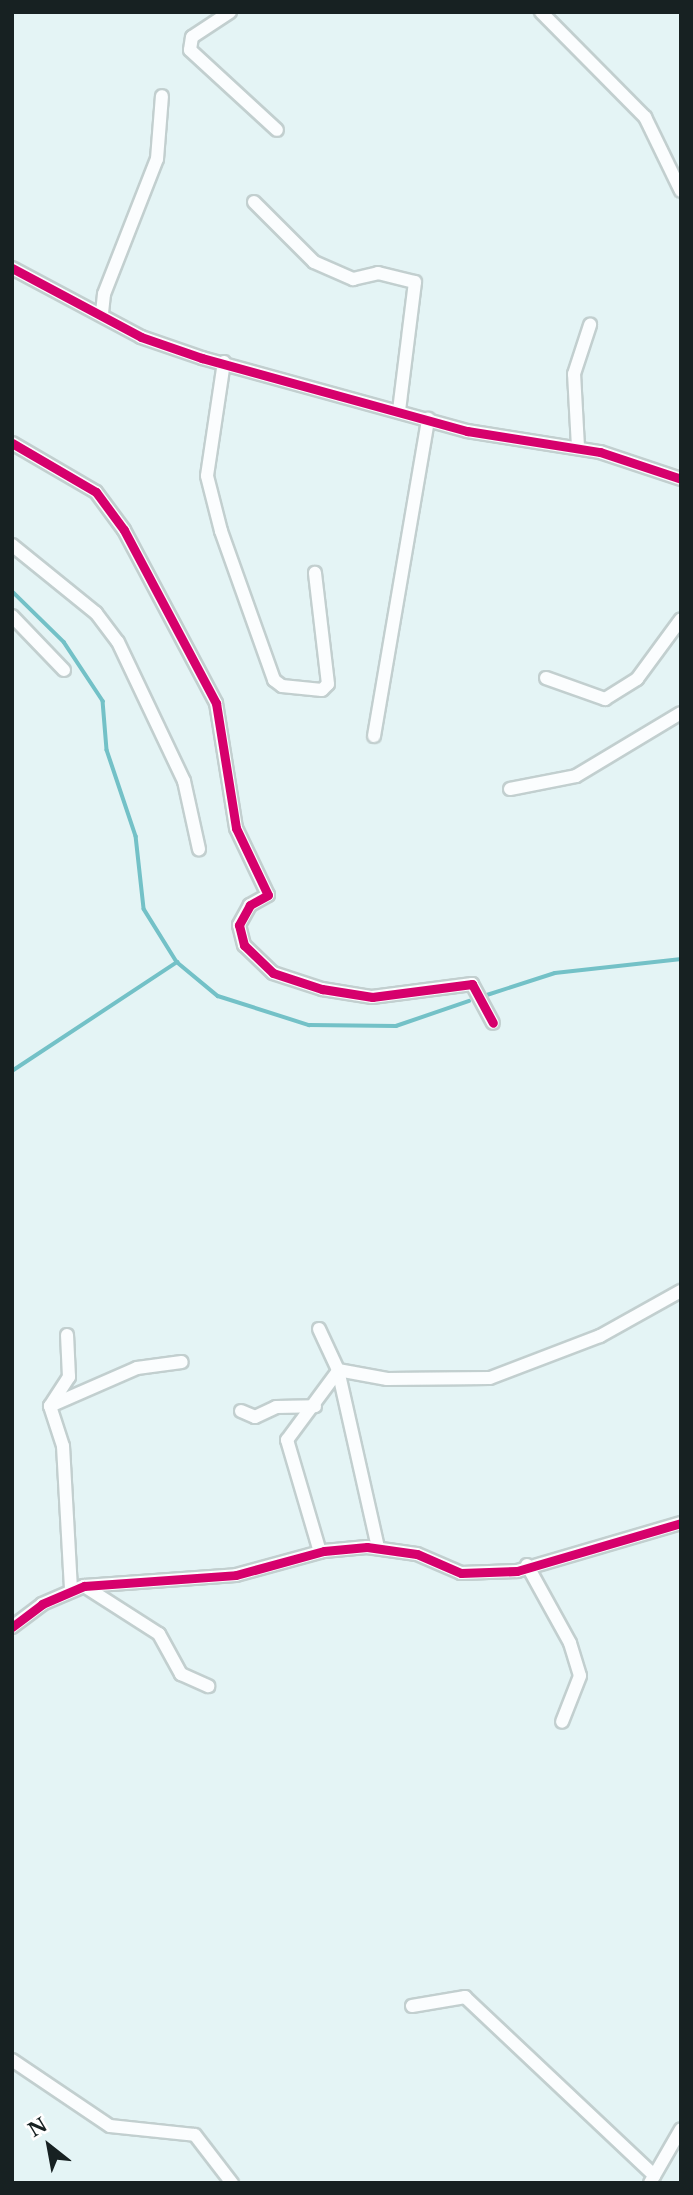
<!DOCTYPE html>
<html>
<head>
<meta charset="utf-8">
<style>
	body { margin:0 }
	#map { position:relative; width:693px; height:2195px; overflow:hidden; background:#e4f4f5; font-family:"Libre Baskerville",serif }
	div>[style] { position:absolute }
	.stream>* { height:3.5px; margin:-1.75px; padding:0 1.75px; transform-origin:1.75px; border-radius:1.75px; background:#73c1c7 }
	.roads { filter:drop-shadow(2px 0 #c2cfcf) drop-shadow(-2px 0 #c2cfcf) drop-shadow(0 2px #c2cfcf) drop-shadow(0 -2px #c2cfcf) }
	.minor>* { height:12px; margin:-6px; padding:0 6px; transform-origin:6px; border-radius:6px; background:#fbfdfe }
	.cycleway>* { height:9px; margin:-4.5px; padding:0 4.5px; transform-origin:4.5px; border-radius:4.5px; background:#d6006c }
	span { translate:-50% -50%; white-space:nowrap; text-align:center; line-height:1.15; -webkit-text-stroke:7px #fff; paint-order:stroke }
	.frame { position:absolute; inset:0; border:14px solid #172122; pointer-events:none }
	.north { position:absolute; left:14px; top:2111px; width:70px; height:70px; -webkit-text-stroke:5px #fff; paint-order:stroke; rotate:329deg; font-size:19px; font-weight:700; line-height:28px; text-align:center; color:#172122 }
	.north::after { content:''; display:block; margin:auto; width:24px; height:32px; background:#172122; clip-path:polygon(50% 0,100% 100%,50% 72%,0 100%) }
</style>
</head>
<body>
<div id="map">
	<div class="stream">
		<div style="left:12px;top:591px;width:73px;rotate:44.4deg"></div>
		<div style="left:64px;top:642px;width:71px;rotate:56.5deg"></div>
		<div style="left:103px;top:701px;width:49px;rotate:85.3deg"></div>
		<div style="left:107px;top:750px;width:91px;rotate:71.4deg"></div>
		<div style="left:136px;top:836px;width:73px;rotate:83.7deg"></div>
		<div style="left:144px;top:909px;width:62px;rotate:58.1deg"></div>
		<div style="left:177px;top:962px;width:53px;rotate:39.7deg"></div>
		<div style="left:218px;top:996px;width:96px;rotate:17.7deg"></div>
		<div style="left:309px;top:1025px;width:87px;rotate:0.7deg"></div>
		<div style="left:396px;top:1026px;width:77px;rotate:-18.9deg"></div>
		<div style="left:487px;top:995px;width:71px;rotate:-17.9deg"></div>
		<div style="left:555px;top:973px;width:127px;rotate:-6.3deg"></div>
		<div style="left:12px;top:1071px;width:198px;rotate:-33.4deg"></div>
	</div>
	<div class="roads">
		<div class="minor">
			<div style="left:230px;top:12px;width:45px;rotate:146.7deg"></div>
			<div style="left:192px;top:37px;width:13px;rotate:99deg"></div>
			<div style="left:190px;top:50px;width:118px;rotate:42.6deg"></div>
			<div style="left:541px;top:12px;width:148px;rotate:45.3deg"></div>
			<div style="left:645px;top:117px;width:82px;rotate:64.1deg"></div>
			<div style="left:254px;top:202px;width:85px;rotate:45deg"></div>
			<div style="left:314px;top:262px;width:43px;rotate:23.6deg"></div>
			<div style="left:353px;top:279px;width:26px;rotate:-13deg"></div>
			<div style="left:378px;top:273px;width:38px;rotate:14deg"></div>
			<div style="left:415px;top:282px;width:129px;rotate:97.1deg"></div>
			<div style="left:12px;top:268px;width:146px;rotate:28.1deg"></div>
			<div style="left:141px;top:337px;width:65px;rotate:19deg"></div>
			<div style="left:202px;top:358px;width:275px;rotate:15.4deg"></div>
			<div style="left:467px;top:431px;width:135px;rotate:9deg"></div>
			<div style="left:600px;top:452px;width:85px;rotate:18.4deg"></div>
			<div style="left:102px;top:313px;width:19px;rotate:-84deg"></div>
			<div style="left:104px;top:294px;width:145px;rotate:-68.6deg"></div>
			<div style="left:157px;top:159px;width:63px;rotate:-85.5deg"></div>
			<div style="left:224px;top:362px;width:115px;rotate:98.5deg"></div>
			<div style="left:207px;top:476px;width:57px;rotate:75.7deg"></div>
			<div style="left:221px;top:531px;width:158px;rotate:70.4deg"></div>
			<div style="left:274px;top:680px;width:10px;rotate:37deg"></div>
			<div style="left:282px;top:686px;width:40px;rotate:5.7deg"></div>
			<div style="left:322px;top:690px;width:8px;rotate:-45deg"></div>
			<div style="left:328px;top:684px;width:112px;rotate:-96.7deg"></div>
			<div style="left:12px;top:443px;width:97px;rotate:30.3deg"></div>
			<div style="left:96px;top:492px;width:47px;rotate:53.6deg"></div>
			<div style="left:124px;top:530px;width:196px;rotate:62deg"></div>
			<div style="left:216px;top:703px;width:127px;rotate:80.9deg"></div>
			<div style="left:236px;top:828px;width:74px;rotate:64.5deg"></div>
			<div style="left:268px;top:895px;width:21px;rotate:151deg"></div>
			<div style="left:250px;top:905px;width:23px;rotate:119deg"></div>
			<div style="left:239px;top:925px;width:21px;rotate:76deg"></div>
			<div style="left:244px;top:945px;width:40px;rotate:44deg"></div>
			<div style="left:273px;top:973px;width:52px;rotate:18.1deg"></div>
			<div style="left:322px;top:989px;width:51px;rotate:9.1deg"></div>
			<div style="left:372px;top:997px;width:101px;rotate:-7.4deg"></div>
			<div style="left:472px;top:984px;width:44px;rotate:61.7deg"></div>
			<div style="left:578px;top:447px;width:73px;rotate:-93.1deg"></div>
			<div style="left:574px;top:374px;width:52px;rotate:-71.9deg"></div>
			<div style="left:12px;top:545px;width:108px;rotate:39deg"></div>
			<div style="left:96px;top:613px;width:36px;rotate:53deg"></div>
			<div style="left:118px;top:642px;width:154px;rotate:64.6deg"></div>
			<div style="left:184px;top:781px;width:70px;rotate:77.6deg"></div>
			<div style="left:12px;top:616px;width:75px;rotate:46.1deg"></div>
			<div style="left:546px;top:678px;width:63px;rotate:19.6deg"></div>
			<div style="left:605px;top:699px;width:38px;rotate:-32deg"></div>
			<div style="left:637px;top:679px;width:74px;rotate:-53.7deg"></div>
			<div style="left:374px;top:736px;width:322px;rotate:-80.3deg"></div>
			<div style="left:510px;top:789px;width:67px;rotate:-11.1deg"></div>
			<div style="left:576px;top:776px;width:122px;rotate:-31deg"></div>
			<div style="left:319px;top:1329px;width:45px;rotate:65.1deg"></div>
			<div style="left:338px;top:1370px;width:182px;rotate:77.3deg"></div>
			<div style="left:338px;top:1370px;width:50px;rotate:10.4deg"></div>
			<div style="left:387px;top:1379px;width:103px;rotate:-0.6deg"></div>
			<div style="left:490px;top:1378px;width:118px;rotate:-20.9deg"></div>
			<div style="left:600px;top:1336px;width:93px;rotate:-29.1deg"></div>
			<div style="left:50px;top:1406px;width:35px;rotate:-57deg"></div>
			<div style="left:69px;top:1377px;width:42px;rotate:-92.7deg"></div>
			<div style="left:241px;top:1411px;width:15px;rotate:23deg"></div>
			<div style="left:255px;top:1417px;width:23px;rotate:-25deg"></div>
			<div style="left:276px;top:1407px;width:39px;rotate:-1deg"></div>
			<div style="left:320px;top:1552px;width:117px;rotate:-106.4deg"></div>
			<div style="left:287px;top:1440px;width:86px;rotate:-53.5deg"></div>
			<div style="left:527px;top:1565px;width:89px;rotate:61.1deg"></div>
			<div style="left:570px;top:1643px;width:34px;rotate:73deg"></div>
			<div style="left:580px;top:1676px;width:49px;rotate:111.4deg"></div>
			<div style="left:84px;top:1586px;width:89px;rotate:32.6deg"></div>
			<div style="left:159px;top:1634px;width:46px;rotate:61.2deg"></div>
			<div style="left:181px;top:1674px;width:30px;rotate:24deg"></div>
			<div style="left:71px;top:1589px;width:143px;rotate:-93.2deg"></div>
			<div style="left:63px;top:1446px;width:42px;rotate:-108deg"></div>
			<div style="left:50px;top:1406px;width:95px;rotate:-23.6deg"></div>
			<div style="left:137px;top:1368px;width:45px;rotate:-7.6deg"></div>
			<div style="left:12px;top:1627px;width:38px;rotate:-37deg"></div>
			<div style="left:42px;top:1604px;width:46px;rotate:-23.2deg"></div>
			<div style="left:84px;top:1586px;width:152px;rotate:-4.1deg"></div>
			<div style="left:236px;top:1575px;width:91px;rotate:-15.3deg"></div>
			<div style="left:324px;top:1551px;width:43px;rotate:-5.3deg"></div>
			<div style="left:367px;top:1547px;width:50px;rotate:8deg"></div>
			<div style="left:417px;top:1554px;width:48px;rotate:23.4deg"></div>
			<div style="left:461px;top:1573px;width:56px;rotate:-2deg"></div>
			<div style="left:517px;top:1571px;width:171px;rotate:-16.3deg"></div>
			<div style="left:412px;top:2006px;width:54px;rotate:-9.6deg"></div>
			<div style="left:465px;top:1997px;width:260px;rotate:43.3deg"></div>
			<div style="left:12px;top:2060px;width:118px;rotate:34deg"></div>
			<div style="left:110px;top:2126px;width:85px;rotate:6deg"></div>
			<div style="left:195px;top:2135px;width:61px;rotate:52.4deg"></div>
			<div style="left:650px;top:2183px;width:62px;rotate:-60.1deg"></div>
		</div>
	</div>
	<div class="cycleway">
		<div style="left:12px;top:268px;width:146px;rotate:28.1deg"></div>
		<div style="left:141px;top:337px;width:65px;rotate:19deg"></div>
		<div style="left:202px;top:358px;width:275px;rotate:15.4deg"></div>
		<div style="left:467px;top:431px;width:135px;rotate:9deg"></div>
		<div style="left:600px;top:452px;width:85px;rotate:18.4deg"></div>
		<div style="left:12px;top:443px;width:97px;rotate:30.3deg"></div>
		<div style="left:96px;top:492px;width:47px;rotate:53.6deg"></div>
		<div style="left:124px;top:530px;width:196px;rotate:62deg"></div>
		<div style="left:216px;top:703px;width:127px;rotate:80.9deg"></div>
		<div style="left:236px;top:828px;width:74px;rotate:64.5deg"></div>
		<div style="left:268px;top:895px;width:21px;rotate:151deg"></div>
		<div style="left:250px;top:905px;width:23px;rotate:119deg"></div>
		<div style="left:239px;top:925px;width:21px;rotate:76deg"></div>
		<div style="left:244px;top:945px;width:40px;rotate:44deg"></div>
		<div style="left:273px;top:973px;width:52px;rotate:18.1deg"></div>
		<div style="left:322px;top:989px;width:51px;rotate:9.1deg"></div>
		<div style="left:372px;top:997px;width:101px;rotate:-7.4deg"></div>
		<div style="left:472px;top:984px;width:44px;rotate:61.7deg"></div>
		<div style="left:12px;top:1627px;width:38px;rotate:-37deg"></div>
		<div style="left:42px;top:1604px;width:46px;rotate:-23.2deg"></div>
		<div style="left:84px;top:1586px;width:152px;rotate:-4.1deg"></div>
		<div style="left:236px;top:1575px;width:91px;rotate:-15.3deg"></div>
		<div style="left:324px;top:1551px;width:43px;rotate:-5.3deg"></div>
		<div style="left:367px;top:1547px;width:50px;rotate:8deg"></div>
		<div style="left:417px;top:1554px;width:48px;rotate:23.4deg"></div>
		<div style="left:461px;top:1573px;width:56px;rotate:-2deg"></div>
		<div style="left:517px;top:1571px;width:171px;rotate:-16.3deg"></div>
	</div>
	<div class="frame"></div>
	<div class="north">N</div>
</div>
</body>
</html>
